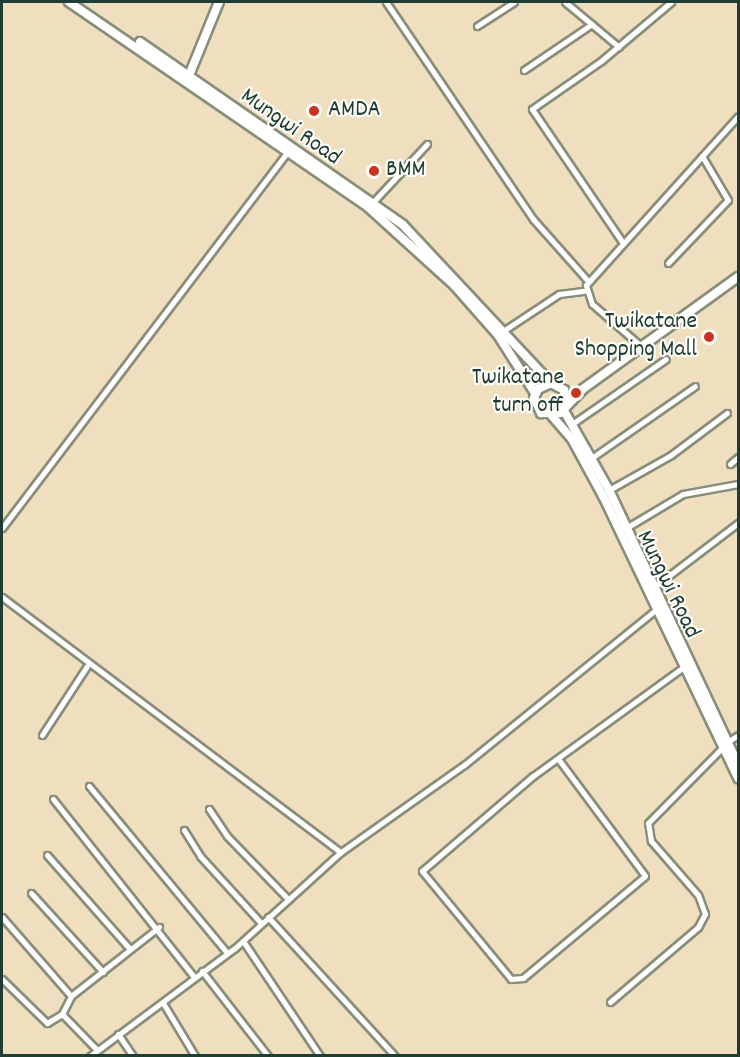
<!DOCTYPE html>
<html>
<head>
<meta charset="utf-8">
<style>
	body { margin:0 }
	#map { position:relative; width:740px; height:1057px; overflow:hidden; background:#f0dfbf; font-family:Dekko,sans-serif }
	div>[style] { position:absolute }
	.roads { filter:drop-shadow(2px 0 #888e7a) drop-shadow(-2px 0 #888e7a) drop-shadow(0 2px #888e7a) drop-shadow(0 -2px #888e7a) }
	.street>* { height:5px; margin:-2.5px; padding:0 2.5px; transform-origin:2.5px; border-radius:2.5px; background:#fff }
	.secondary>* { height:8px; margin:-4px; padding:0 4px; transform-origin:4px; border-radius:4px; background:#fff }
	.dots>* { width:16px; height:16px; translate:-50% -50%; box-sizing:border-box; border:3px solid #fdfcf7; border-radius:50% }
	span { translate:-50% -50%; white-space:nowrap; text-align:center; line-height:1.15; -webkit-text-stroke:4.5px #fdfcf7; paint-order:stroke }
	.poi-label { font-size:24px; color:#1f3d34 }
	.left { translate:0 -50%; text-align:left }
	.right { translate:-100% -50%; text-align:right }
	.street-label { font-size:24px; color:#1f3d34 }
	.frame { position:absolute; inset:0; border:3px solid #1f3d34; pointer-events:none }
</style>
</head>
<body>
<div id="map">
	<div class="roads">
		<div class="street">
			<div style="left:386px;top:2px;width:262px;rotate:55.9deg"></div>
			<div style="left:533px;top:219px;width:83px;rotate:48.4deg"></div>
			<div style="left:565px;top:2px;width:70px;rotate:39.8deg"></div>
			<div style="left:477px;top:26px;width:44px;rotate:-33deg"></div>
			<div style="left:524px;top:70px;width:82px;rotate:-34.1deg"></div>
			<div style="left:374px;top:201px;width:78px;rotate:-47.1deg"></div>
			<div style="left:623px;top:243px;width:162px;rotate:-124.2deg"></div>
			<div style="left:532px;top:109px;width:84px;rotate:-34.8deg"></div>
			<div style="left:601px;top:61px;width:92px;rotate:-40.1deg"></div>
			<div style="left:668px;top:263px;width:87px;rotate:-46.4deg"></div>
			<div style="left:728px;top:200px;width:51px;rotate:-120.6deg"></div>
			<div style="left:500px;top:333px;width:71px;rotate:-33.5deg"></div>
			<div style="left:559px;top:294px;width:26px;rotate:-7deg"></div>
			<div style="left:642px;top:347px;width:66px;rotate:-139.3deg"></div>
			<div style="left:592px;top:304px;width:20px;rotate:-108deg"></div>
			<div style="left:586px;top:285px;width:227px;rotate:-48deg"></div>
			<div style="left:572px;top:424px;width:114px;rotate:-34.7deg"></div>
			<div style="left:593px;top:457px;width:124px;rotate:-34.8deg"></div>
			<div style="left:730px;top:464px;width:11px;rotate:-41deg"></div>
			<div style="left:609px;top:490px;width:71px;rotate:-29.4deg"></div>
			<div style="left:671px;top:455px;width:70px;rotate:-36.9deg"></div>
			<div style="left:2px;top:528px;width:475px;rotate:-52.8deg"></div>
			<div style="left:626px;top:528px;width:66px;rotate:-30.8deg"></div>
			<div style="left:683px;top:494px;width:56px;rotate:-10.3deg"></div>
			<div style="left:654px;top:587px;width:106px;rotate:-37.3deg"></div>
			<div style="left:2px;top:597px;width:424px;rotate:37deg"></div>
			<div style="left:42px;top:735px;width:82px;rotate:-56.9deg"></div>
			<div style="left:727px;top:742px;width:13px;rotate:-32deg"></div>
			<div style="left:559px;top:760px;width:144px;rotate:53.4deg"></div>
			<div style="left:645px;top:876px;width:159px;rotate:140.1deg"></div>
			<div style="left:523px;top:978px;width:12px;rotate:175deg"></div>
			<div style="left:511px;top:979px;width:140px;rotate:-129.5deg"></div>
			<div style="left:422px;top:871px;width:146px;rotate:-40.6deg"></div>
			<div style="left:533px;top:776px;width:188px;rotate:-35.9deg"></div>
			<div style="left:89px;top:786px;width:217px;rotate:50.4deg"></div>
			<div style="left:53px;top:799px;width:227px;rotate:51.6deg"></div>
			<div style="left:209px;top:809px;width:32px;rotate:56deg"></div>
			<div style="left:227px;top:836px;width:88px;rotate:45.9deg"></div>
			<div style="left:184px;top:830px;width:31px;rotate:58deg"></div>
			<div style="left:200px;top:856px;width:91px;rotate:47.7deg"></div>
			<div style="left:47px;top:855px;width:125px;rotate:48.6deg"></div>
			<div style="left:31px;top:893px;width:107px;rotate:47.7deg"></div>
			<div style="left:2px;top:917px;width:105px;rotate:48.9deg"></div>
			<div style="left:268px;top:917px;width:188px;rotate:47.6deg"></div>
			<div style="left:243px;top:941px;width:138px;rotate:56.2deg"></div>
			<div style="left:202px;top:971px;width:108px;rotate:52.2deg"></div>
			<div style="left:2px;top:979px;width:63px;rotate:44.4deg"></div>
			<div style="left:47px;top:1023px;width:17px;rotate:-31deg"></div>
			<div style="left:62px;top:1014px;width:50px;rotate:45.8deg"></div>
			<div style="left:610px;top:1002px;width:116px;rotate:-40.4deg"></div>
			<div style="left:698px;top:927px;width:15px;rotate:-62deg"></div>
			<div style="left:705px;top:914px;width:20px;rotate:-110deg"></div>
			<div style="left:698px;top:895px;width:72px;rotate:-131deg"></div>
			<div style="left:651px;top:841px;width:18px;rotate:-99deg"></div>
			<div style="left:648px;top:823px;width:107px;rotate:-45.4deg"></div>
			<div style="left:163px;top:1003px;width:62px;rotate:58.9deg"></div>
			<div style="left:62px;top:1014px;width:20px;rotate:-63deg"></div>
			<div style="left:71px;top:996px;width:112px;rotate:-38.1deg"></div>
			<div style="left:118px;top:1034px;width:27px;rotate:56deg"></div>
			<div style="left:90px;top:1056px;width:181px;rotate:-36.7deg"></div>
			<div style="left:235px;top:948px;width:143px;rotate:-42.2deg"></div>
			<div style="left:341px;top:852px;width:151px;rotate:-35.3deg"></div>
			<div style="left:464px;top:765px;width:250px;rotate:-39deg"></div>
		</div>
		<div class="secondary">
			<div style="left:69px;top:2px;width:363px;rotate:34.4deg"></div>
			<div style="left:368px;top:207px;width:118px;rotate:42.2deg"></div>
			<div style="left:455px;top:286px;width:65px;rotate:48.7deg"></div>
			<div style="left:498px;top:335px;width:69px;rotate:57.5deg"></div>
			<div style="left:140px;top:42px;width:320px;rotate:34.8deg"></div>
			<div style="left:403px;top:225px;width:216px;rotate:46.9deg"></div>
			<div style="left:188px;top:78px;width:82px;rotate:-67.8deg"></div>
			<div style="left:566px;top:403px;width:13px;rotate:-99deg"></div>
			<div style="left:564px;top:390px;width:15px;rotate:-152deg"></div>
			<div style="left:551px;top:383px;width:14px;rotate:155deg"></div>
			<div style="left:538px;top:389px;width:10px;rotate:114deg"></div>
			<div style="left:534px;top:398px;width:17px;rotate:65deg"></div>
			<div style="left:541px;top:413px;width:19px"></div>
			<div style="left:560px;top:413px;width:33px;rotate:-46deg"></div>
			<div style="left:583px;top:389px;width:191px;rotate:-35.9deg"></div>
			<div style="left:563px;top:409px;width:93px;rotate:60.4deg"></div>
			<div style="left:609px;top:490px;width:303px;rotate:64.8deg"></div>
			<div style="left:552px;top:416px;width:30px;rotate:49deg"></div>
			<div style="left:572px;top:439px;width:65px;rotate:61.5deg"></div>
			<div style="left:603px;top:496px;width:313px;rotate:64.4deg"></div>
		</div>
	</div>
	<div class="dots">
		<div style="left:314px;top:111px;background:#c8321e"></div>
		<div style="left:374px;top:171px;background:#c8321e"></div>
		<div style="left:709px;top:337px;background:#c8321e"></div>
		<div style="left:576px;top:393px;background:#c8321e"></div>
	</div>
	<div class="poi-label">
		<span class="left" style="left:328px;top:111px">AMDA</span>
		<span class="left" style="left:386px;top:171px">BMM</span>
		<span class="right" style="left:697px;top:337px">Twikatane<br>Shopping Mall</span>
		<span class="right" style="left:564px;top:393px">Twikatane<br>turn off</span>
	</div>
	<div class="street-label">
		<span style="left:290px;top:128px;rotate:35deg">Mungwi Road</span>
		<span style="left:667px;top:585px;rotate:64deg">Mungwi Road</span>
	</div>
	<div class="frame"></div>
</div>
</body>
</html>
